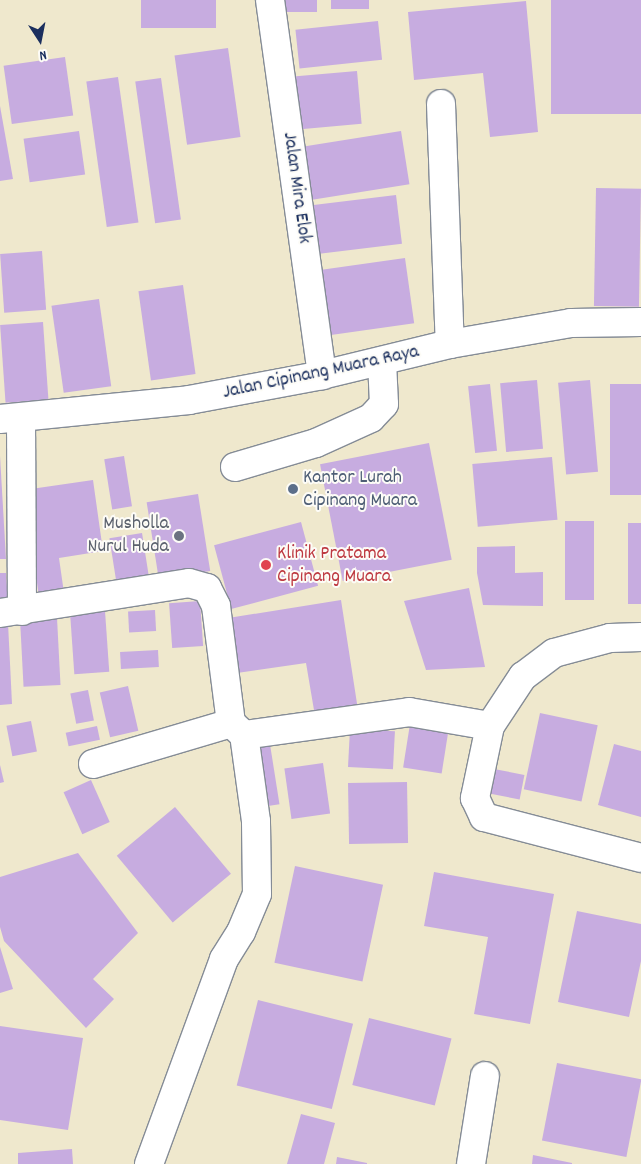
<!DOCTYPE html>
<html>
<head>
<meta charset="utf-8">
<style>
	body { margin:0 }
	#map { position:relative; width:641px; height:1164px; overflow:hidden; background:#efe8cd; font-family:Dekko,sans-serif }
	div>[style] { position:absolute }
	.building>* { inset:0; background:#c7ace0; transform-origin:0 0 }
	.roads { filter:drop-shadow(1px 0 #858c96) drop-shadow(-1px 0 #858c96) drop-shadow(0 1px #858c96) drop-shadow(0 -1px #858c96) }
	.minor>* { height:28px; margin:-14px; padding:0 14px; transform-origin:14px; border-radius:14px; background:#fff }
	.dots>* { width:14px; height:14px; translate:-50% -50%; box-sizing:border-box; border:2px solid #fdfcf7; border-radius:50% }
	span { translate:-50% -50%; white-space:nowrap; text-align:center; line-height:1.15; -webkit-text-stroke:4px #fdfcf7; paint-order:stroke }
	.street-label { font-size:20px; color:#1b2f5e }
	.service-label { font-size:20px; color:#4e5e75 }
	.left { translate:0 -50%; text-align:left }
	.worship-label { font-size:20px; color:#5b616d }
	.right { translate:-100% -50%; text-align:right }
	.health-label { font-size:20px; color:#be3a42 }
	.north { position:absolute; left:15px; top:15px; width:50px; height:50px; -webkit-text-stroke:4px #fdfcf7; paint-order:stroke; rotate:169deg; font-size:14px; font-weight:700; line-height:20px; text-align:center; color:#1b2f5e }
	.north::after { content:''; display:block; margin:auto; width:18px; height:22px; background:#1b2f5e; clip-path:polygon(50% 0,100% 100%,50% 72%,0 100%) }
</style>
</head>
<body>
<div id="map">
	<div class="building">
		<div style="left:141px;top:0;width:75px;height:28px"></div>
		<div style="left:285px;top:0;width:32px;height:12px"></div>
		<div style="left:331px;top:0;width:38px;height:9px"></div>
		<div style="left:551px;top:0;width:90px;height:114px"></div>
		<div style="clip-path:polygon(526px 1px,538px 132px,490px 137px,483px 73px,414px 80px,408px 12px)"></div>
		<div style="left:378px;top:21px;width:39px;height:83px;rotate:84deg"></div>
		<div style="left:228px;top:48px;width:90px;height:54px;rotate:82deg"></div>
		<div style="left:65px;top:57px;width:59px;height:62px;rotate:82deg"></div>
		<div style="left:357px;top:71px;width:53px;height:64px;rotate:85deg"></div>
		<div style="left:118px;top:77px;width:147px;height:32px;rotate:82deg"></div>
		<div style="left:161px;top:78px;width:143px;height:26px;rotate:82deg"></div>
		<div style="clip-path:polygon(0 106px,13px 179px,0 181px)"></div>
		<div style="left:79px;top:131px;width:44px;height:56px;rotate:82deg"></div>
		<div style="left:401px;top:131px;width:54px;height:100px;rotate:81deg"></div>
		<div style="left:596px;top:188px;width:45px;height:118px;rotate:1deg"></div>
		<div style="left:396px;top:195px;width:49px;height:83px;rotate:83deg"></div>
		<div style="left:42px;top:251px;width:59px;height:42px;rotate:86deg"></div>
		<div style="left:405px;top:258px;width:66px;height:84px;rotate:82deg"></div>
		<div style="left:183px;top:285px;width:90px;height:45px;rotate:82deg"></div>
		<div style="left:99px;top:299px;width:88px;height:48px;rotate:82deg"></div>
		<div style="left:43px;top:322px;width:78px;height:43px;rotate:86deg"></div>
		<div style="left:537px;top:380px;width:69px;height:37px;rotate:85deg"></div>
		<div style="left:590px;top:380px;width:92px;height:32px;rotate:85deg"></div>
		<div style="left:490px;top:384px;width:67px;height:22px;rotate:84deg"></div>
		<div style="left:610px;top:384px;width:31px;height:111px"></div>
		<div style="left:429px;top:443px;width:119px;height:111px;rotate:79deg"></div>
		<div style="clip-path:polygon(0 456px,6px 559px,0 559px)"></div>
		<div style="left:124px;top:456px;width:51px;height:20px;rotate:81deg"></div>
		<div style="left:552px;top:457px;width:63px;height:80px;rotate:85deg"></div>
		<div style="clip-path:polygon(93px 480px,103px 551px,59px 558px,64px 593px,39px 597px,24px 490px)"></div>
		<div style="left:198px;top:494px;width:78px;height:52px;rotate:81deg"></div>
		<div style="left:565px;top:521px;width:29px;height:79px"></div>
		<div style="left:301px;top:522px;width:66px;height:90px;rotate:75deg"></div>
		<div style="left:641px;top:523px;width:81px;height:13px;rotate:90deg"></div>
		<div style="left:142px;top:533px;width:49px;height:33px;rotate:81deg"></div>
		<div style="clip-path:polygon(515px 546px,515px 573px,543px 572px,543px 606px,483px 605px,477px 573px,477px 547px)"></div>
		<div style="clip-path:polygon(0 573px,6px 573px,8px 601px,0 602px)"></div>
		<div style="clip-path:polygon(469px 588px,485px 667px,426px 670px,404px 601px)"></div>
		<div style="clip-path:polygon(341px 600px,358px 710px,315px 716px,306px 663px,230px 674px,222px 619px)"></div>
		<div style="left:200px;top:601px;width:45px;height:31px;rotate:86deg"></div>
		<div style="left:155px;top:610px;width:21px;height:27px;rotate:87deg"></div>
		<div style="left:105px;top:611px;width:61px;height:35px;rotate:86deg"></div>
		<div style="left:57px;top:618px;width:67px;height:37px;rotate:87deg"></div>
		<div style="clip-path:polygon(8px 623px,12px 704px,0 705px,0 624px)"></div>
		<div style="left:158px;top:650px;width:17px;height:38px;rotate:87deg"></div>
		<div style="left:128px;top:686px;width:46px;height:29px;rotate:77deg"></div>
		<div style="left:88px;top:690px;width:31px;height:18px;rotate:79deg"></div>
		<div style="left:540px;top:713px;width:59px;height:78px;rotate:12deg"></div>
		<div style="left:31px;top:721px;width:31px;height:25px;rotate:79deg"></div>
		<div style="left:410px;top:724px;width:39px;height:44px;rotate:9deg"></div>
		<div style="left:97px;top:726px;width:14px;height:32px;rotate:78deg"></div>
		<div style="left:350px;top:729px;width:45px;height:38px;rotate:3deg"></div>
		<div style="left:269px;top:738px;width:67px;height:20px;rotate:81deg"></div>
		<div style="clip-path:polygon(614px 744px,641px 751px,641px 817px,598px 805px)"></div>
		<div style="left:323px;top:763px;width:51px;height:39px;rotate:82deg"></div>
		<div style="clip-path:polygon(0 765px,4px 782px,0 783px)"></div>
		<div style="left:494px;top:769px;width:31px;height:25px;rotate:11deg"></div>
		<div style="left:91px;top:780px;width:46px;height:30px;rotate:66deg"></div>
		<div style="left:407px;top:782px;width:61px;height:59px;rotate:89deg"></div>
		<div style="left:175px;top:807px;width:87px;height:76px;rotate:50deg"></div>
		<div style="clip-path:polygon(78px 853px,138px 933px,93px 979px,114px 999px,86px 1028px,4px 941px,0 927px,0 877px)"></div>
		<div style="left:295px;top:866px;width:90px;height:99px;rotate:12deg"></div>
		<div style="clip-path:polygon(434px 872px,554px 894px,530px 1024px,474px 1014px,488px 937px,424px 926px)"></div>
		<div style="clip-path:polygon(577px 911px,641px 924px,641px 961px,629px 1017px,558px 1002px)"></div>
		<div style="clip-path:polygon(0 947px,13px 989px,0 993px)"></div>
		<div style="left:258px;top:1000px;width:98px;height:88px;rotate:14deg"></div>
		<div style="left:369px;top:1018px;width:85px;height:69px;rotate:14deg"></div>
		<div style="clip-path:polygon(0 1026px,83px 1038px,68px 1130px,0 1120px)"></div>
		<div style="left:557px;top:1063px;width:86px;height:79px;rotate:11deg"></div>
		<div style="clip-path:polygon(301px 1114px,335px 1123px,324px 1164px,287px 1164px)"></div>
		<div style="clip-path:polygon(72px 1149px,73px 1164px,18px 1164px,18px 1153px)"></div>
		<div style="clip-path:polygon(533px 1155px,572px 1163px,572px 1164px,532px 1164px)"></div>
		<div style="clip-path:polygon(337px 1157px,367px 1163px,367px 1164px,336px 1164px)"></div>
	</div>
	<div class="roads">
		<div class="minor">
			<div style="left:270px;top:0;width:379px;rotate:82.1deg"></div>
			<div style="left:441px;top:104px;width:240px;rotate:87.9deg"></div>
			<div style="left:21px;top:418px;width:193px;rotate:89.7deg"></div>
			<div style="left:0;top:419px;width:190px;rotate:-5.7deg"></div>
			<div style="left:189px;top:400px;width:135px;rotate:-10.6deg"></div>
			<div style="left:322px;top:375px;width:132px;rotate:-13.6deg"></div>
			<div style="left:450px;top:344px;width:123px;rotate:-9.8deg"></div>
			<div style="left:571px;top:323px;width:70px;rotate:-0.8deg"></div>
			<div style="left:235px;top:467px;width:84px;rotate:-16.5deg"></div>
			<div style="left:316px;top:443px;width:60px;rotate:-24.4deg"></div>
			<div style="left:371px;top:418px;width:19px;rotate:-47deg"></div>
			<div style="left:384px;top:404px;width:43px;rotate:-92.7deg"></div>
			<div style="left:0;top:613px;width:191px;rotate:-9deg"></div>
			<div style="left:189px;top:583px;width:19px;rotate:16deg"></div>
			<div style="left:207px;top:588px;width:20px;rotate:63deg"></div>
			<div style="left:216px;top:606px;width:118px;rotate:82.7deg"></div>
			<div style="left:231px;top:723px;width:18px;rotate:43deg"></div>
			<div style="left:244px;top:735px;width:167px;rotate:-7.9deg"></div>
			<div style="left:409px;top:712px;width:82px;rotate:9.8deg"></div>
			<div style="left:641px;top:637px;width:31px;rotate:178deg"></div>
			<div style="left:610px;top:638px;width:58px;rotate:165deg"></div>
			<div style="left:554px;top:653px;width:39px;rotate:143deg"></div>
			<div style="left:523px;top:676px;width:60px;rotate:123.4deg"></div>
			<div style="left:490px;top:726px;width:74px;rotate:101.8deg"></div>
			<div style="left:475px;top:798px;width:21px;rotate:65deg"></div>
			<div style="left:484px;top:817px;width:162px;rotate:14.6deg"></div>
			<div style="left:93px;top:764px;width:144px;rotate:-16.5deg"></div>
			<div style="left:149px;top:1164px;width:218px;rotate:-69.9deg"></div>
			<div style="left:224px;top:959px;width:32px;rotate:-58deg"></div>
			<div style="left:241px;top:932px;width:41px;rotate:-67.2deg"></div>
			<div style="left:257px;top:894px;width:73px;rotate:-90.8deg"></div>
			<div style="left:256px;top:821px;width:87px;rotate:-97.9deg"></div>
			<div style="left:471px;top:1164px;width:89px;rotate:-81deg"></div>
		</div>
	</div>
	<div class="dots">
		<div style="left:293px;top:489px;background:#5c6f8a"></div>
		<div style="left:179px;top:536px;background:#6b7280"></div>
		<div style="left:266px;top:565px;background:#e0444e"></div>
	</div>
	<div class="street-label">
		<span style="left:296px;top:188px;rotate:82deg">Jalan Mira Elok</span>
		<span style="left:321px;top:373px;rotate:-12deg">Jalan Cipinang Muara Raya</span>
	</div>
	<div class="service-label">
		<span class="left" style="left:303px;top:490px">Kantor Lurah<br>Cipinang Muara</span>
	</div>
	<div class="worship-label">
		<span class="right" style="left:169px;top:536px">Musholla<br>Nurul Huda</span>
	</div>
	<div class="health-label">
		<span class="left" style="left:277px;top:566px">Klinik Pratama<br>Cipinang Muara</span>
	</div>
	<div class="north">N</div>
</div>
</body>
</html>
